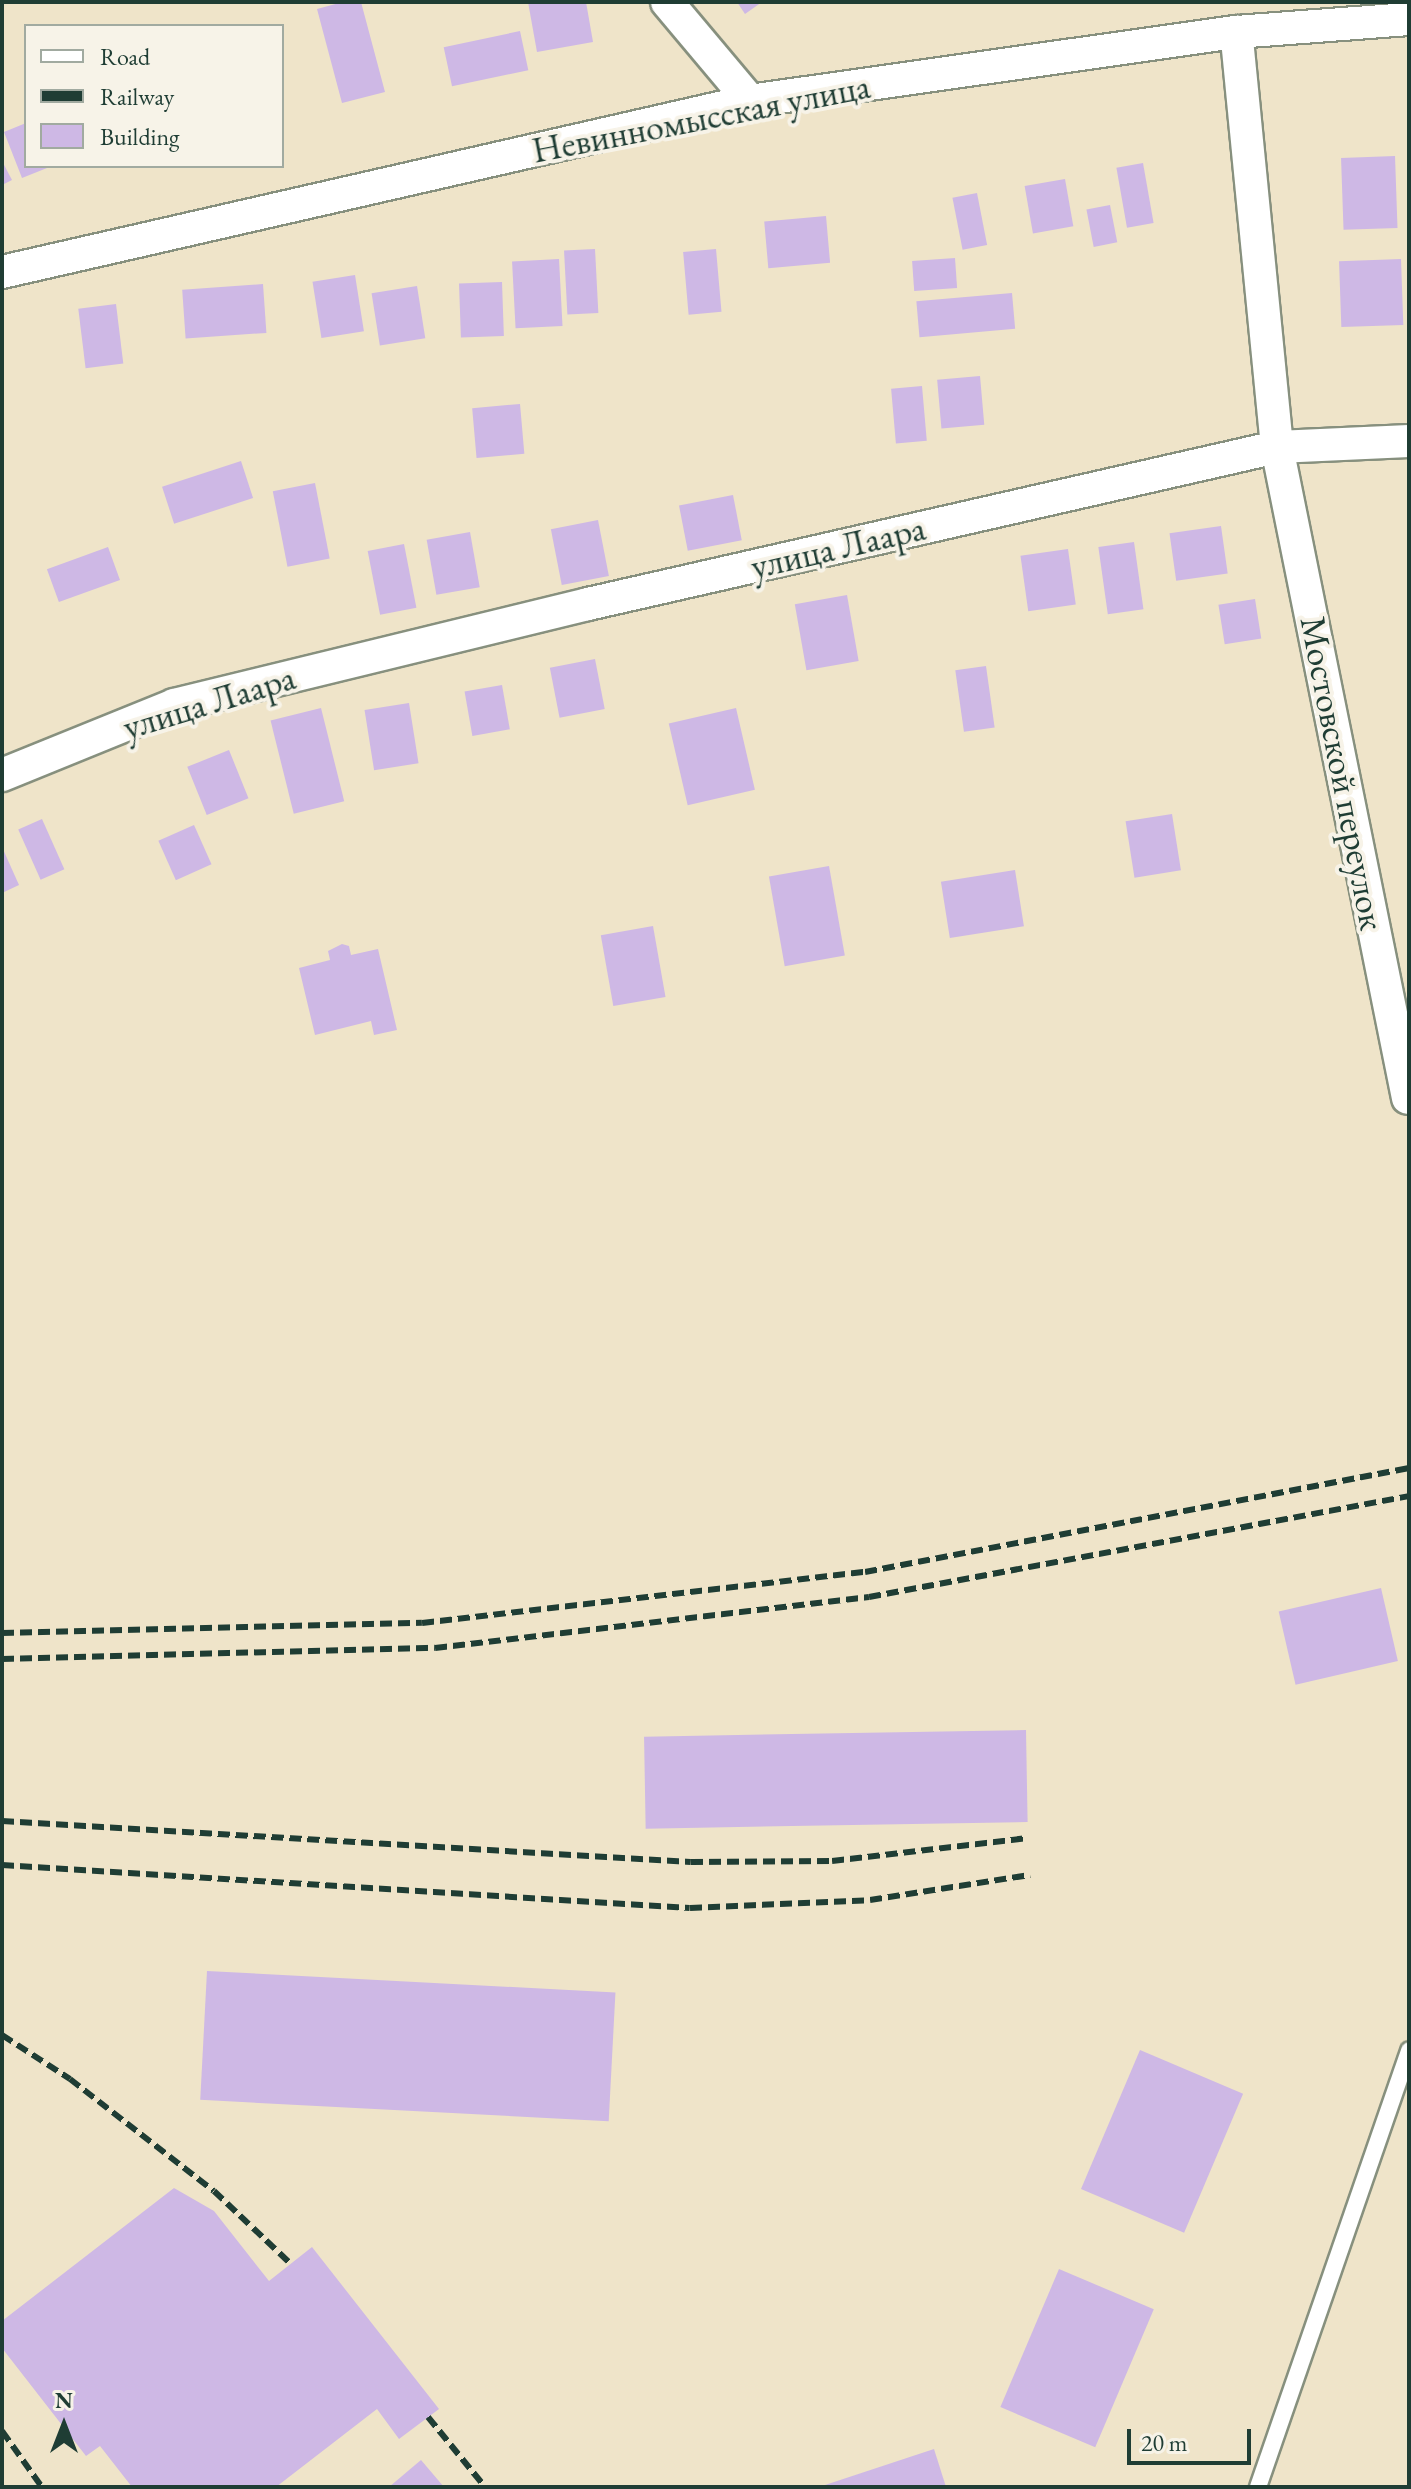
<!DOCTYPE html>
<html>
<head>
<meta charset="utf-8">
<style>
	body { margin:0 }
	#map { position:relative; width:1411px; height:2489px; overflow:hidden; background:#efe4c9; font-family:"EB Garamond",serif }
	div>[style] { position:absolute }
	.building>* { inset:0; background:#ceb8e5; transform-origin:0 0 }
	.roads { filter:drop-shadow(2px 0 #87907e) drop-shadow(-2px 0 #87907e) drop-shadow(0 2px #87907e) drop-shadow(0 -2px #87907e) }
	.lane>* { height:16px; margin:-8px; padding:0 8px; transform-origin:8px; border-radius:8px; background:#fff }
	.street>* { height:32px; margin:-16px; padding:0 16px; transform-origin:16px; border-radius:16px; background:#fff }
	.rail>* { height:6px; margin-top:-3px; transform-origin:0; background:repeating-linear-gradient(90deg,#1f3d34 0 12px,transparent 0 18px) }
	span { translate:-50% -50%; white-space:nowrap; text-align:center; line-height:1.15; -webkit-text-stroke:8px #f7f3e8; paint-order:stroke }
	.street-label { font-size:36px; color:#1f3d34 }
	.frame { position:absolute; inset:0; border:4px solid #1f3d34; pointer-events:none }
	.legend { position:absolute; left:24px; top:24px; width:260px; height:144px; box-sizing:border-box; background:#f7f3e8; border:2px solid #a1aaa0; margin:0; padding:10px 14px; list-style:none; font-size:24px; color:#1f3d34 }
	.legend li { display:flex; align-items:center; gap:16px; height:40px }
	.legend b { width:40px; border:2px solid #a1aaa0 }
	.north { position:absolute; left:24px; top:2385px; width:80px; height:80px; -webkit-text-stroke:6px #f7f3e8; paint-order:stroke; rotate:0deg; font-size:22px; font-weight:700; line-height:32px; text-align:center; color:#1f3d34 }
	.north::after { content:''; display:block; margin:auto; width:28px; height:36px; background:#1f3d34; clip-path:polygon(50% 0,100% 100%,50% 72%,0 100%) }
	.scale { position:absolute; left:1127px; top:2429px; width:124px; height:36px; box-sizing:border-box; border:4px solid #1f3d34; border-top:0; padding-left:10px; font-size:24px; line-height:28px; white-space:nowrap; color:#1f3d34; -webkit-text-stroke:6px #f7f3e8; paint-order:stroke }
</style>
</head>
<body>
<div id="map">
	<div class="building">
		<div style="clip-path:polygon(343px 2px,361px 2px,385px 92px,342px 103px,317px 9px)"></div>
		<div style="clip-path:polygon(528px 2px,586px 2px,593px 42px,537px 52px)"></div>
		<div style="clip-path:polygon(737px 2px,762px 2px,745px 14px)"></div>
		<div style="left:520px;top:31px;width:40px;height:78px;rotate:78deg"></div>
		<div style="clip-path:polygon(26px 123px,26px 166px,52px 166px,22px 178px,4px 132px)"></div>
		<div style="left:1395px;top:156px;width:72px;height:54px;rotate:88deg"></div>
		<div style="clip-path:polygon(2px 161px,12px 180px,2px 185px)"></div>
		<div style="left:1143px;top:163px;width:61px;height:27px;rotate:80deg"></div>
		<div style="left:1065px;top:179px;width:48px;height:41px;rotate:80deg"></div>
		<div style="left:977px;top:193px;width:53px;height:25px;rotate:79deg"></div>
		<div style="left:1110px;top:205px;width:38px;height:24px;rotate:79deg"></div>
		<div style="left:826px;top:216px;width:47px;height:62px;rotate:85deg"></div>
		<div style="left:595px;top:249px;width:64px;height:31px;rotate:87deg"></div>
		<div style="left:716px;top:249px;width:63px;height:33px;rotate:85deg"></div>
		<div style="left:955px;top:258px;width:30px;height:43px;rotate:86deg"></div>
		<div style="left:559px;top:259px;width:67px;height:47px;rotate:87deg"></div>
		<div style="left:1401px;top:259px;width:66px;height:62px;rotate:88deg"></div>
		<div style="left:355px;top:275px;width:57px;height:43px;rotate:81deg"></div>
		<div style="left:502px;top:282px;width:54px;height:43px;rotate:88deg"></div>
		<div style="left:263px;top:284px;width:49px;height:81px;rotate:86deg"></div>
		<div style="left:417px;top:286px;width:53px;height:46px;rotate:81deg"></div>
		<div style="left:1012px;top:293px;width:36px;height:96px;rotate:85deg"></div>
		<div style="left:116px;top:304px;width:60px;height:38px;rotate:83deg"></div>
		<div style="left:980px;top:376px;width:49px;height:43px;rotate:85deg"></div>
		<div style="left:922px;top:386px;width:55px;height:31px;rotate:85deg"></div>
		<div style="left:520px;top:404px;width:50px;height:48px;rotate:85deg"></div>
		<div style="left:241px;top:461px;width:39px;height:83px;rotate:72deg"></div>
		<div style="left:315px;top:483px;width:77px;height:43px;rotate:79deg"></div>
		<div style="left:733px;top:495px;width:46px;height:55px;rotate:79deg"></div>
		<div style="left:598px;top:520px;width:57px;height:48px;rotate:79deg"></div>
		<div style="left:1221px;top:526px;width:48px;height:52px;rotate:82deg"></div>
		<div style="left:470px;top:532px;width:56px;height:44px;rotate:80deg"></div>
		<div style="left:1134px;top:542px;width:68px;height:36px;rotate:82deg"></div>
		<div style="left:404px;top:544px;width:65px;height:37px;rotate:79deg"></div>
		<div style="left:108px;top:547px;width:35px;height:65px;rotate:70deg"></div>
		<div style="left:1068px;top:549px;width:56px;height:48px;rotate:82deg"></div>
		<div style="left:847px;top:595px;width:67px;height:53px;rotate:80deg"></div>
		<div style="left:1255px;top:599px;width:40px;height:37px;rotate:81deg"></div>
		<div style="left:595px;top:659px;width:51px;height:46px;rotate:79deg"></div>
		<div style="left:986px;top:666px;width:62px;height:31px;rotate:82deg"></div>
		<div style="left:502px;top:685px;width:45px;height:38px;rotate:80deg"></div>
		<div style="left:409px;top:703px;width:61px;height:45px;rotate:81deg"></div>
		<div style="left:321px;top:708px;width:96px;height:52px;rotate:76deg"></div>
		<div style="left:736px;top:708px;width:84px;height:69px;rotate:77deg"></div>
		<div style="left:229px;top:750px;width:52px;height:45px;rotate:68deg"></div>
		<div style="left:1172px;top:814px;width:57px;height:47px;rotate:81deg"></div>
		<div style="left:42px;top:819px;width:55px;height:26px;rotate:66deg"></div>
		<div style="left:194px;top:825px;width:43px;height:39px;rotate:66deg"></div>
		<div style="clip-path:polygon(2px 847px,19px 885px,2px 893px)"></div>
		<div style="left:829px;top:866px;width:91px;height:61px;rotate:80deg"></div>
		<div style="left:1015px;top:870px;width:57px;height:75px;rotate:81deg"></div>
		<div style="left:653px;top:926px;width:72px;height:53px;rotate:80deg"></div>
		<div style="clip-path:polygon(342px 944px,349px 946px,351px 955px,378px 949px,397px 1030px,374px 1035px,371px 1021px,315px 1035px,299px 968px,330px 960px,328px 951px)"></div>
		<div style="left:1381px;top:1588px;width:75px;height:105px;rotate:77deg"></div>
		<div style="left:1026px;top:1730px;width:92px;height:382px;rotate:89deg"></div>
		<div style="left:207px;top:1971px;width:409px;height:129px;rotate:3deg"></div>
		<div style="left:1140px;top:2050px;width:112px;height:151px;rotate:23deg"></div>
		<div style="clip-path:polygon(174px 2188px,214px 2211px,269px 2281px,312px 2247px,439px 2409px,399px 2439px,377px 2409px,276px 2487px,132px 2487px,100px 2446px,86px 2456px,2px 2348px,2px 2321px)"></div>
		<div style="left:1059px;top:2269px;width:103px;height:150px;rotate:23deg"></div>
		<div style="clip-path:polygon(934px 2449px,946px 2487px,822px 2487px,822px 2486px)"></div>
		<div style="clip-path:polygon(421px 2460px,444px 2487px,389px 2487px)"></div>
	</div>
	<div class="roads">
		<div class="lane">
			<div style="left:1258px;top:2487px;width:462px;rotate:-70.9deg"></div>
		</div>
		<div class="street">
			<div style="left:667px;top:2px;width:129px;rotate:50deg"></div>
			<div style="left:2px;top:272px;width:767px;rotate:-12.88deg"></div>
			<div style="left:750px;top:101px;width:491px;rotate:-8.1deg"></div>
			<div style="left:1236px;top:32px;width:173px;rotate:-4.3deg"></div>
			<div style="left:2px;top:775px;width:186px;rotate:-22.1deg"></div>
			<div style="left:174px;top:705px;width:426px;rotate:-13.7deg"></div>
			<div style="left:588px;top:604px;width:707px;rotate:-12.84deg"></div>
			<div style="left:1277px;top:447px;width:417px;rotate:-95.6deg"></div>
			<div style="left:1408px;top:1098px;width:664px;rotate:-101.38deg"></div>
			<div style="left:1277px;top:447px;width:132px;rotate:-2.6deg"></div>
		</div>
	</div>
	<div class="rail">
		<div style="left:2px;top:1633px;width:420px;rotate:-1.4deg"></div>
		<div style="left:422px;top:1623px;width:446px;rotate:-6.6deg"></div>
		<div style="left:865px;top:1572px;width:554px;rotate:-10.82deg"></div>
		<div style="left:2px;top:1659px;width:433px;rotate:-1.5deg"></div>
		<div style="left:435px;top:1648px;width:437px;rotate:-6.7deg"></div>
		<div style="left:869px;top:1597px;width:549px;rotate:-10.59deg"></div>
		<div style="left:2px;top:1821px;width:690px;rotate:3.41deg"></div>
		<div style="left:691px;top:1862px;width:141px;rotate:-0.4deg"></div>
		<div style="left:832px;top:1861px;width:197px;rotate:-6.7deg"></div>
		<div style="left:2px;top:1865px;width:689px;rotate:3.58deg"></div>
		<div style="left:690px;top:1908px;width:180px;rotate:-2.5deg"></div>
		<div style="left:870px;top:1900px;width:162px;rotate:-8.9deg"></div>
		<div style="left:2px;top:2035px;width:81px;rotate:32.9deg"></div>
		<div style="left:70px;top:2079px;width:182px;rotate:37.9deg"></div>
		<div style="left:214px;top:2191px;width:106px;rotate:43.5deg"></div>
		<div style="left:428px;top:2417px;width:90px;rotate:50.8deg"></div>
		<div style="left:2px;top:2431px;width:69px;rotate:54.5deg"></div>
	</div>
	<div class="street-label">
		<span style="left:701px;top:118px;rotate:-11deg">Невинномысская улица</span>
		<span style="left:838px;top:547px;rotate:-13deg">улица Лаара</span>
		<span style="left:209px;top:702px;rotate:-17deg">улица Лаара</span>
		<span style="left:1343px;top:773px;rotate:79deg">Мостовской переулок</span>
	</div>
	<div class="frame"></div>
	<ul class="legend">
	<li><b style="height:10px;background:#fff"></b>Road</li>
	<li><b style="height:10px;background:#1f3d34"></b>Railway</li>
	<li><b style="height:22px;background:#ceb8e5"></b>Building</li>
	</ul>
	<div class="north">N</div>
	<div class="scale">20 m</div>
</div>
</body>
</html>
